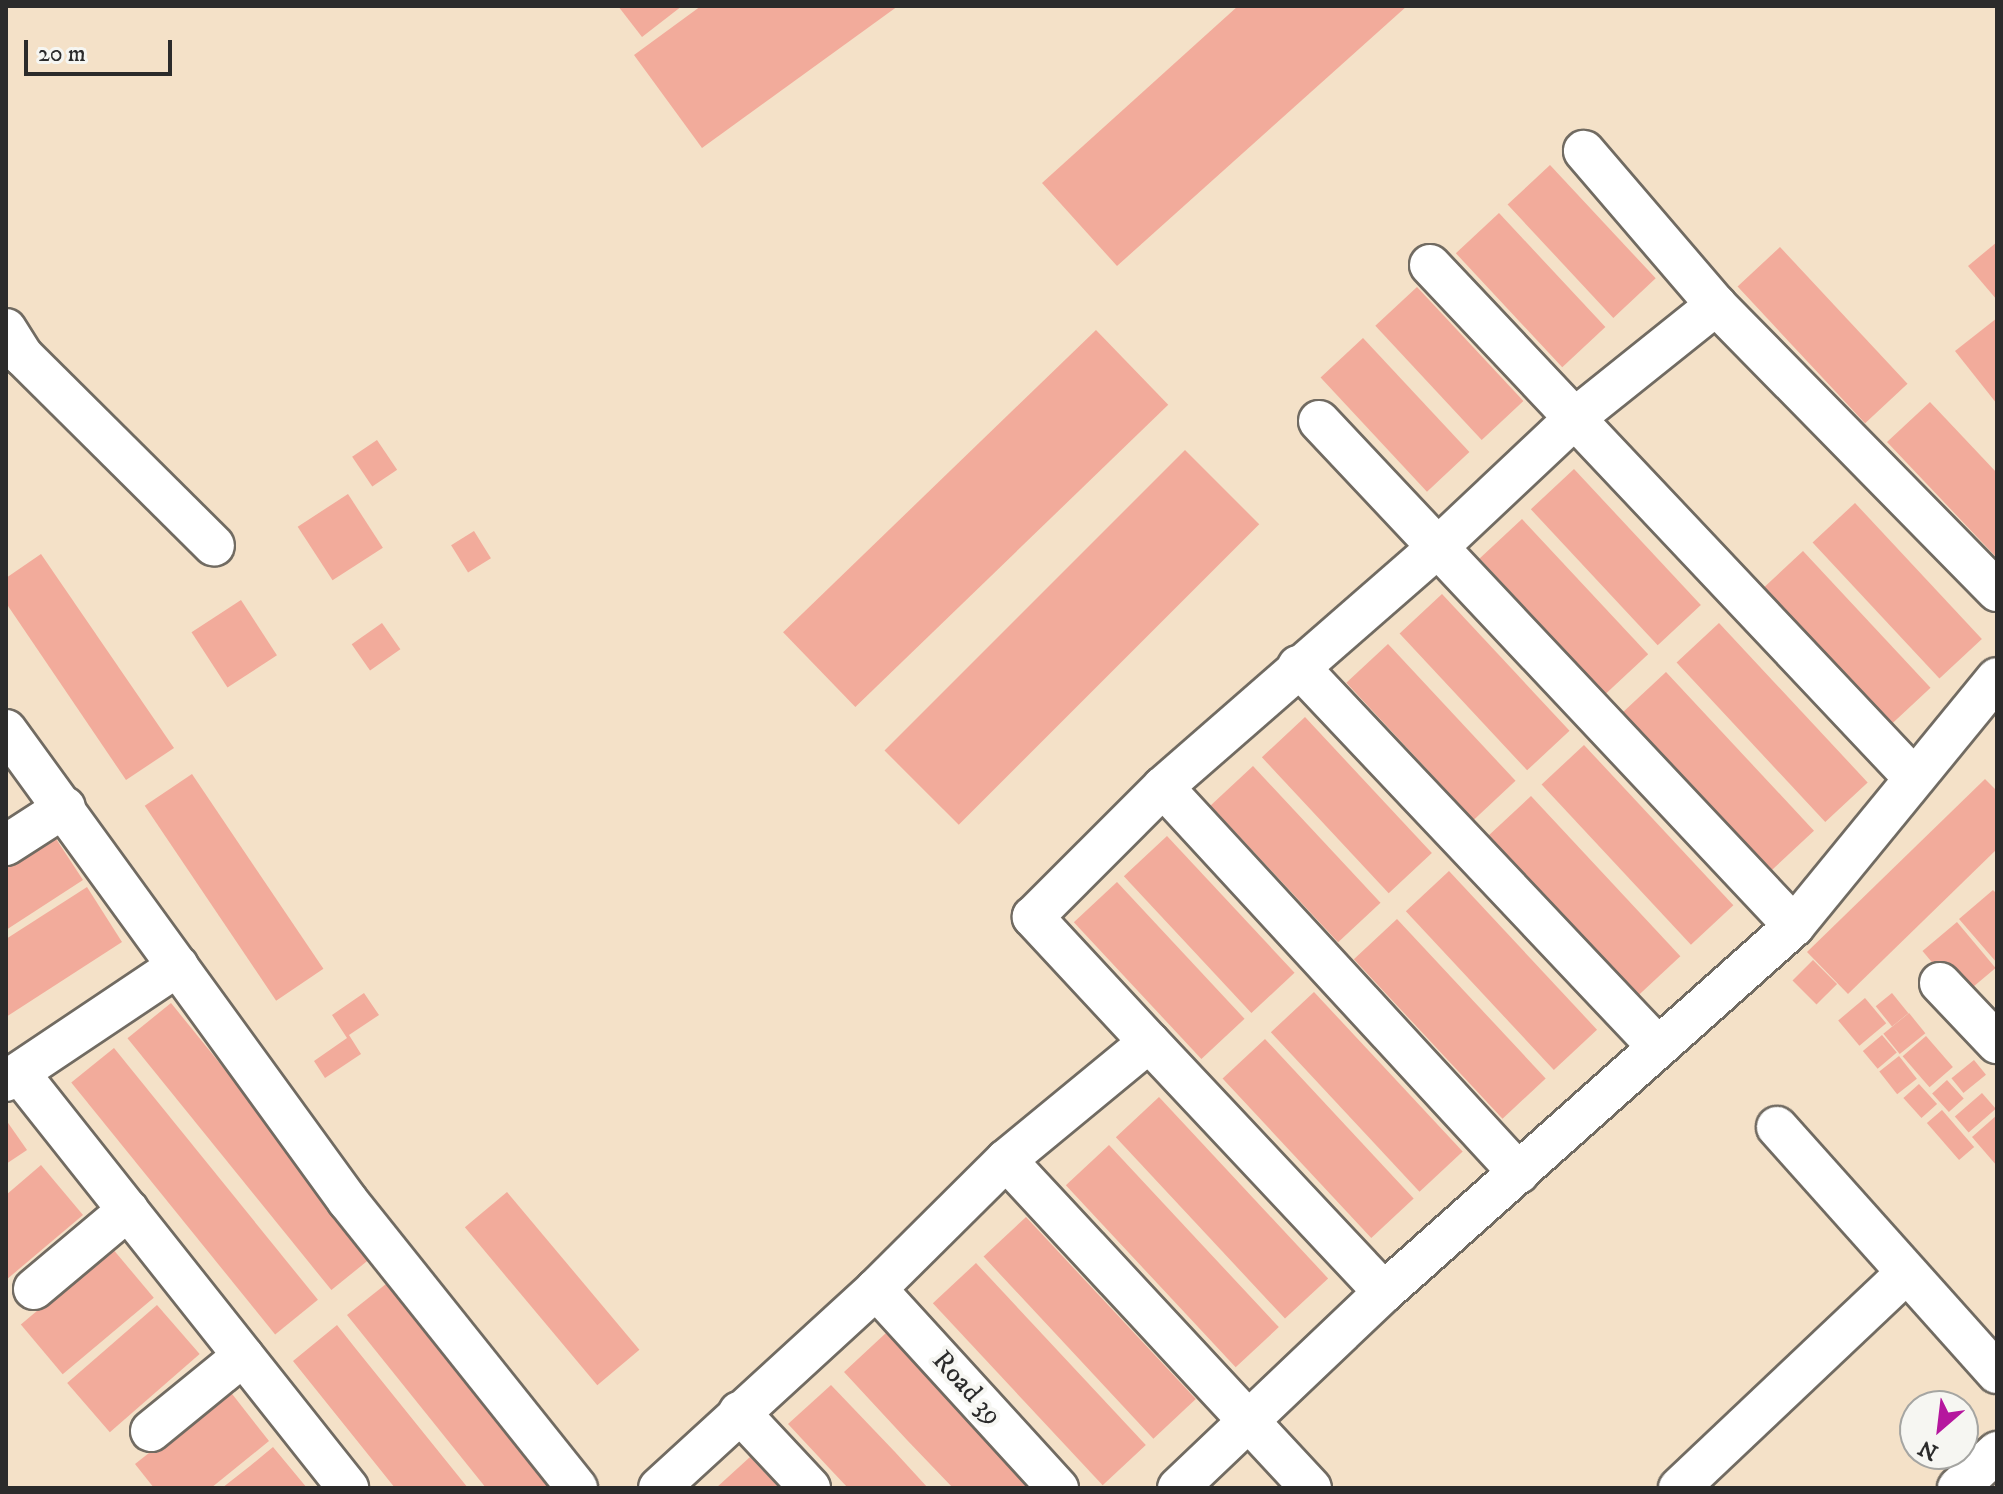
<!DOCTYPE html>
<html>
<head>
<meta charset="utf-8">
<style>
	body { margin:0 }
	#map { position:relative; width:2003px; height:1494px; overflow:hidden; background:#f4e1c8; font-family:"IM FELL DW Pica",serif }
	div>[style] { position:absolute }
	.building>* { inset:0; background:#f2ab9b; transform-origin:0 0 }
	.roads { filter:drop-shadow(2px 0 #716b62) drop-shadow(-2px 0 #716b62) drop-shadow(0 2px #716b62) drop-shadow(0 -2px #716b62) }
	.street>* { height:40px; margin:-20px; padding:0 20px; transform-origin:20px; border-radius:20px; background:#fff }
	span { translate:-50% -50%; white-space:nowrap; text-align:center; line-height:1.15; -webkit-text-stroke:8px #f6f6f2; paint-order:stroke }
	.street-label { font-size:28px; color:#2b2b2b }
	.frame { position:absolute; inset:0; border:8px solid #2b2b2b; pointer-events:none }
	.north { position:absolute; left:1899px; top:1390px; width:80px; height:80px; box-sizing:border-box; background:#f6f6f2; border:2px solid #a5a5a2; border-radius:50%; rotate:208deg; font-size:22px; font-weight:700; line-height:32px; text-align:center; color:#2b2b2b }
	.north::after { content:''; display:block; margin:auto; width:28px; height:36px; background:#b5179e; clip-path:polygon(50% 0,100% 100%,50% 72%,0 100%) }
	.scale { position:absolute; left:24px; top:40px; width:148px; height:36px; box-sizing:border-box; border:4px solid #2b2b2b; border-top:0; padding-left:10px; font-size:24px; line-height:28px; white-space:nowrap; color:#2b2b2b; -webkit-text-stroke:6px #f6f6f2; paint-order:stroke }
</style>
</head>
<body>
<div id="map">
	<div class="building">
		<div style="clip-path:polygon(618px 6px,682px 6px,642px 37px)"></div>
		<div style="clip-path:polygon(701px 6px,898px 6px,702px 148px,634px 55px)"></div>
		<div style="clip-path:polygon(1238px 6px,1407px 6px,1117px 266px,1042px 183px)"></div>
		<div style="left:1550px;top:165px;width:155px;height:58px;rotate:47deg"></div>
		<div style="left:1499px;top:213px;width:156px;height:59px;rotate:47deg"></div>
		<div style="clip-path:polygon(1997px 242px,1997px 300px,1968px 266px)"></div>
		<div style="left:1780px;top:247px;width:187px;height:58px;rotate:47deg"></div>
		<div style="left:1417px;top:287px;width:156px;height:57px;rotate:47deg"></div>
		<div style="clip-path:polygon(1997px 318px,1997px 404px,1955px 351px)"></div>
		<div style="left:1096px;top:330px;width:104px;height:435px;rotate:46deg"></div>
		<div style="left:1363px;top:338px;width:156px;height:58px;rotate:47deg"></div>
		<div style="clip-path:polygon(1930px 402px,1997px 473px,1997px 558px,1887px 442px)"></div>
		<div style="left:377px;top:440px;width:36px;height:30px;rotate:56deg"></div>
		<div style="left:1185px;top:450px;width:105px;height:425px;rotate:45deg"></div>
		<div style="left:1574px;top:469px;width:186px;height:59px;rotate:47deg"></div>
		<div style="left:348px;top:494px;width:64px;height:60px;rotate:57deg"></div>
		<div style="left:1855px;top:503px;width:186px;height:58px;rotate:47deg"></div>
		<div style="left:1522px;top:519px;width:185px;height:58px;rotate:47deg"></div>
		<div style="left:474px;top:531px;width:32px;height:27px;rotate:58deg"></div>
		<div style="left:1803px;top:551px;width:187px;height:59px;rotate:47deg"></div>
		<div style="clip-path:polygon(41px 554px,174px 748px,126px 780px,6px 603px,6px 578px)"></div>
		<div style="left:1442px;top:594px;width:187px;height:58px;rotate:47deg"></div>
		<div style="left:241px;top:600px;width:66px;height:59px;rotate:57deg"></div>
		<div style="left:382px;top:623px;width:32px;height:37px;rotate:55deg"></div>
		<div style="left:1719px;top:623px;width:218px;height:58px;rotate:47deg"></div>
		<div style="left:1388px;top:644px;width:187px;height:57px;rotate:47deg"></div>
		<div style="left:1666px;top:672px;width:217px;height:59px;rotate:47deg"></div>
		<div style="left:1305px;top:717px;width:186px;height:59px;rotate:47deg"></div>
		<div style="left:1584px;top:745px;width:219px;height:58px;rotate:47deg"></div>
		<div style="left:1253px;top:766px;width:187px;height:58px;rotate:47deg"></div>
		<div style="left:192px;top:774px;width:235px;height:57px;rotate:56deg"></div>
		<div style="clip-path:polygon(1985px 779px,1997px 791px,1997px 849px,1848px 994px,1807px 952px)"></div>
		<div style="left:1531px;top:796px;width:219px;height:58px;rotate:47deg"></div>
		<div style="clip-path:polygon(47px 825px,83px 880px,6px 930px,6px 852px)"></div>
		<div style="left:1167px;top:836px;width:187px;height:59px;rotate:47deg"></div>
		<div style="left:1449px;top:871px;width:217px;height:59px;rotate:47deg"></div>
		<div style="left:1117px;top:882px;width:187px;height:59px;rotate:47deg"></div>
		<div style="clip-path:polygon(87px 887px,122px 942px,6px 1017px,6px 939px)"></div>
		<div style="clip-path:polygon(1993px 890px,1997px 894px,1997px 963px,1959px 919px)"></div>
		<div style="left:1397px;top:919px;width:218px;height:59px;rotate:47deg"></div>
		<div style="left:1957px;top:922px;width:60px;height:45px;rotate:50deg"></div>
		<div style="left:1813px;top:960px;width:34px;height:29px;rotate:45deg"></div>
		<div style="left:1314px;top:992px;width:218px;height:59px;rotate:47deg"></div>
		<div style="clip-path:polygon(364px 993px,379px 1015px,349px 1035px,361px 1054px,325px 1078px,314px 1061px,347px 1038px,332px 1015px)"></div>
		<div style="left:1892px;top:993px;width:26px;height:21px;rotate:51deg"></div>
		<div style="left:1865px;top:998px;width:33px;height:35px;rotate:50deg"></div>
		<div style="left:171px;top:1003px;width:324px;height:56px;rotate:51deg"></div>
		<div style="left:1909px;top:1013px;width:26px;height:33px;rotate:51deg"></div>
		<div style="left:1882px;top:1035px;width:23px;height:25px;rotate:50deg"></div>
		<div style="left:1926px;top:1036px;width:41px;height:31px;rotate:49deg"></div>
		<div style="left:1265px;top:1039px;width:218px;height:58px;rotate:47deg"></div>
		<div style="left:114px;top:1048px;width:324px;height:55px;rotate:51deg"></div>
		<div style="left:1899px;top:1056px;width:29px;height:25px;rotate:52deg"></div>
		<div style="left:1974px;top:1060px;width:19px;height:29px;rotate:51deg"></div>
		<div style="left:1947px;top:1080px;width:25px;height:20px;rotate:48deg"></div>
		<div style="left:1919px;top:1084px;width:27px;height:21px;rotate:48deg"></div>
		<div style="left:1982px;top:1093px;width:21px;height:36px;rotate:49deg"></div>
		<div style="left:1159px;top:1097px;width:248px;height:59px;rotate:47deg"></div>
		<div style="left:1942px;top:1110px;width:49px;height:20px;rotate:49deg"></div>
		<div style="clip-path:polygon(1997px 1115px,1997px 1166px,1972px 1137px)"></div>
		<div style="clip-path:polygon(6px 1120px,27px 1150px,6px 1164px)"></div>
		<div style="left:1109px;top:1145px;width:249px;height:59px;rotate:47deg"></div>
		<div style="clip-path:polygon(41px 1165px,83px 1215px,6px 1280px,6px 1195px)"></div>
		<div style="left:507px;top:1192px;width:206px;height:55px;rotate:50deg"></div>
		<div style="left:1026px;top:1217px;width:249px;height:58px;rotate:47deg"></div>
		<div style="left:112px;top:1248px;width:65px;height:119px;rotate:50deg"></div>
		<div style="left:976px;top:1263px;width:249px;height:59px;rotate:47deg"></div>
		<div style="clip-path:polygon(391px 1280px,559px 1488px,486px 1488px,347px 1315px)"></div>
		<div style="left:157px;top:1305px;width:65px;height:119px;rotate:49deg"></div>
		<div style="clip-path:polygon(337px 1325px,356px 1349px,468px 1488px,395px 1488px,293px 1361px)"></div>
		<div style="clip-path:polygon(887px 1332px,907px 1355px,1033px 1488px,953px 1488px,907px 1440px,844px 1372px)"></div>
		<div style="clip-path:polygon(831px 1385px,895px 1452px,928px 1488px,848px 1488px,831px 1470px,788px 1424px)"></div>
		<div style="clip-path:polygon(229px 1390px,269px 1441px,211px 1488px,154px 1488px,135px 1464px)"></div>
		<div style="clip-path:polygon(273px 1447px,307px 1488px,222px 1488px,250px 1466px)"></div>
		<div style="clip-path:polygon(750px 1457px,779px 1488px,716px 1488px)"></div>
	</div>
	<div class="roads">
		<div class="street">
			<div style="left:1430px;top:265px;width:704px;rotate:46.67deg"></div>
			<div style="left:1716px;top:305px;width:401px;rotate:45.5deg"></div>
			<div style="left:6px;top:329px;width:32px;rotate:58deg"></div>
			<div style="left:23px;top:356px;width:269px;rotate:44.8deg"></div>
			<div style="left:1319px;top:421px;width:693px;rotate:46.75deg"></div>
			<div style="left:1298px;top:666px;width:524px;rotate:46.62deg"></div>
			<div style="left:6px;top:730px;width:582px;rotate:54.02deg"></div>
			<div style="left:348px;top:1201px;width:367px;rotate:51.4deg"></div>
			<div style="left:1163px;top:787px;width:525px;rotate:47.32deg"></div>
			<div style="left:6px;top:845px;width:70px;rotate:-32.8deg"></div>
			<div style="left:1940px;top:983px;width:83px;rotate:46.5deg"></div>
			<div style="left:1149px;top:1042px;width:343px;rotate:46.8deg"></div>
			<div style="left:19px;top:1073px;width:530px;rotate:51.59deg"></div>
			<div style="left:6px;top:1081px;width:207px;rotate:-33.8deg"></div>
			<div style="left:1777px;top:1127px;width:330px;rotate:48.2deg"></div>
			<div style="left:1006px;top:1160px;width:448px;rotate:47.1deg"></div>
			<div style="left:34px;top:1289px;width:123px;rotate:-40deg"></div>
			<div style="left:876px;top:1289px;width:270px;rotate:47.6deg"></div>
			<div style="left:739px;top:1412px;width:104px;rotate:46.9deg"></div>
			<div style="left:151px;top:1431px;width:119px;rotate:-39.2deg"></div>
			<div style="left:659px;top:1488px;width:294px;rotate:-42.5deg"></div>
			<div style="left:876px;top:1289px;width:183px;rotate:-44.8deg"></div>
			<div style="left:1006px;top:1160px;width:185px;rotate:-39.5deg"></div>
			<div style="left:1149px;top:1042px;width:171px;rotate:-132.9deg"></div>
			<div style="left:1033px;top:917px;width:184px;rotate:-45deg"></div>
			<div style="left:1163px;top:787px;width:365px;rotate:-41.1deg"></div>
			<div style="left:1438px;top:547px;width:188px;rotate:-43.3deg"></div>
			<div style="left:1575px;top:418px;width:181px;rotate:-38.7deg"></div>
			<div style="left:1716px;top:305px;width:203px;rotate:-130.6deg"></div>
			<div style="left:1178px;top:1488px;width:284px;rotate:-43.6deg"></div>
			<div style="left:1384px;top:1292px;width:550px;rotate:-41.75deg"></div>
			<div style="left:1794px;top:926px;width:320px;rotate:-50.7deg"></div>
			<div style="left:1679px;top:1488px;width:311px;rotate:-43.4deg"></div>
			<div style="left:1958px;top:1488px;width:53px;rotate:-42.7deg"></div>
		</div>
	</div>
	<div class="street-label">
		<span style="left:967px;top:1388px;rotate:48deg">Road 39</span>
	</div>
	<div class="frame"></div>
	<div class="north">N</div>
	<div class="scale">20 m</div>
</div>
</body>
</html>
